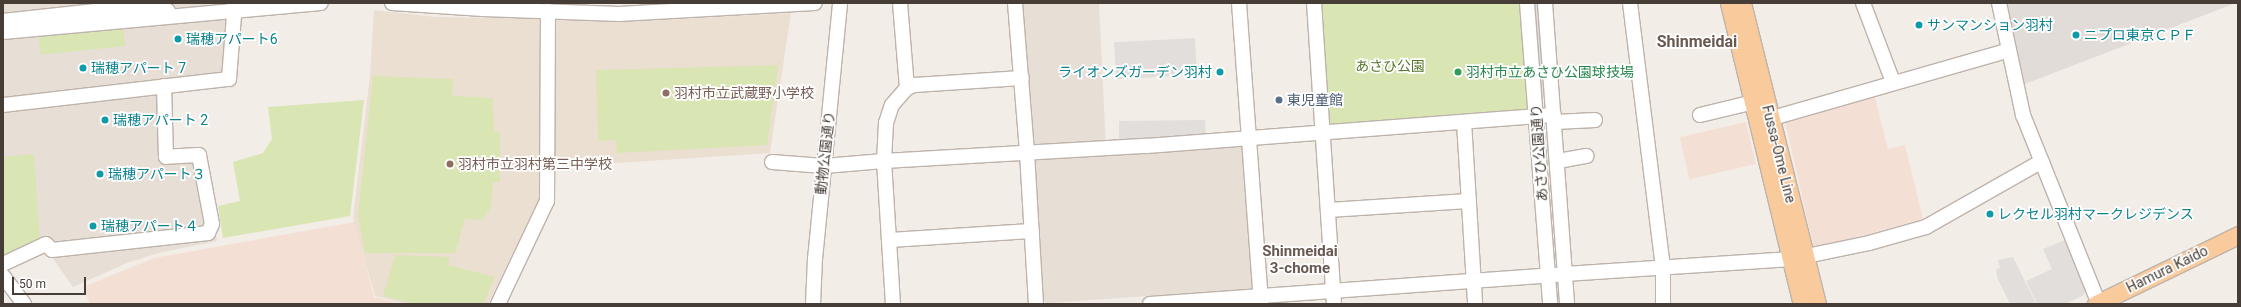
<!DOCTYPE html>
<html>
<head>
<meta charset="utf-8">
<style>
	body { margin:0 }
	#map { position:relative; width:2241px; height:307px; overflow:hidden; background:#f3ede8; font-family:Roboto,"Noto Sans JP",sans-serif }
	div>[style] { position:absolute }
	.residential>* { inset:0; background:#e7ded6 }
	.commercial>* { inset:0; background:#f4dfd4; transform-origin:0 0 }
	.industrial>* { inset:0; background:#e2dcd9 }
	.education>* { inset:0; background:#ebdfd2 }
	.green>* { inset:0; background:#d9e5b3; transform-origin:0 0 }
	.parking>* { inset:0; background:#e1dedc; transform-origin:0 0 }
	.roads { filter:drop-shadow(1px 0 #beb3ab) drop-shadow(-1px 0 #beb3ab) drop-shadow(0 1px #beb3ab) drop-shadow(0 -1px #beb3ab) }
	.minor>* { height:14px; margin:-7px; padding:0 7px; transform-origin:7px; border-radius:7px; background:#fff }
	.major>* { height:17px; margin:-8.5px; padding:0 8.5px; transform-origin:8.5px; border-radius:8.5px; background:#f9ca9b }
	.dots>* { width:11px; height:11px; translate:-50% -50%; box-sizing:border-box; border:2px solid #fff; border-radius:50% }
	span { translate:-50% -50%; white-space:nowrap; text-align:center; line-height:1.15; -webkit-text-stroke:3.5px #fff; paint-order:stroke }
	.culture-label { font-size:14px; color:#0d838f }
	.left { translate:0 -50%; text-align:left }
	.right { translate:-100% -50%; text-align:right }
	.park-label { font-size:14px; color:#58752d }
	.leisure-label { font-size:14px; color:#27864d }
	.education-label { font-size:14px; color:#785e54 }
	.service-label { font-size:14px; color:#4e5e75 }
	.street-label { font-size:14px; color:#463d37 }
	.neighbourhood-label { font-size:15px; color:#68584f; font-weight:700 }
	.quarter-label { font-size:16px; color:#68584f; font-weight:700 }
	.frame { position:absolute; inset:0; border:4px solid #463d37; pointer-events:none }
	.scale { position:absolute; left:12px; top:277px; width:74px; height:18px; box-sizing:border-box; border:2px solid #463d37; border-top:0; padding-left:5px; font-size:12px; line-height:14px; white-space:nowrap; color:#463d37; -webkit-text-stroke:3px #fff; paint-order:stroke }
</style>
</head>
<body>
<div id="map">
	<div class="residential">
		<div style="clip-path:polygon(3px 3px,230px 3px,226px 76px,169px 83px,171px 152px,202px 150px,217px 241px,158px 253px,127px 263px,73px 287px,49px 253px,44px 242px,3px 260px)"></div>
		<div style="clip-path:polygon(1021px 3px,1099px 3px,1106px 148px,1242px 144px,1254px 285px,1250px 289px,1047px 303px,1044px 301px)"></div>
	</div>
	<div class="commercial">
		<div style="clip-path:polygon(1874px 94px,1888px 149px,1905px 145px,1923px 219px,1814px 249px,1785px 121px)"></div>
		<div style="left:1746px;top:122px;width:43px;height:68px;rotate:77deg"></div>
		<div style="clip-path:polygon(355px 222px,374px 297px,402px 304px,90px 304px,83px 287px,154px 258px)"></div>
	</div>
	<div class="industrial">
		<div style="clip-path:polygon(2004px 3px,2236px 3px,2022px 85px)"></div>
	</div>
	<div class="education">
		<div style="clip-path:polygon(374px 10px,436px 17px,544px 19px,541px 195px,488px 304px,406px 304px,375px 296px,353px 218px,370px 75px)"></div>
		<div style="clip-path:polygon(791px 13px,770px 153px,554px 167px,551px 20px,642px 21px)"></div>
	</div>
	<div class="green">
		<div style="clip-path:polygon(1321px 3px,1526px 3px,1537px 114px,1329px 132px)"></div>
		<div style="left:123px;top:27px;width:19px;height:85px;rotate:84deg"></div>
		<div style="clip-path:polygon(778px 65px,767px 145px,617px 153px,616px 140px,598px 141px,596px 70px)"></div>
		<div style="clip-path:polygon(373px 76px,453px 79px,452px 96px,493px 98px,494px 132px,500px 132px,500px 182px,493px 182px,491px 207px,482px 220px,465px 219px,455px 253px,365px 253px,358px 215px)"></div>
		<div style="clip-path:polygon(364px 100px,350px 216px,223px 238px,218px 206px,240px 201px,233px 162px,263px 153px,272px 139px,268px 107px)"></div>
		<div style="clip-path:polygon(34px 154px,40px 243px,3px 260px,3px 157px)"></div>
		<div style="clip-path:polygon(395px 255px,450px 257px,448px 265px,495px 277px,483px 304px,416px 304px,383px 296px)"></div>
	</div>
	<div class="parking">
		<div style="left:1534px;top:3px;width:9px;height:96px"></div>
		<div style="left:1195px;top:38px;width:37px;height:81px;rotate:87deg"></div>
		<div style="clip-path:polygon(1205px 120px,1206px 137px,1119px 143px,1119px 121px)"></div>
		<div style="clip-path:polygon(2065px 240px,2085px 290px,2084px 295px,2065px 304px,2037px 304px,2026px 281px,2052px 269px,2043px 249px)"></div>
		<div style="clip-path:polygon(2013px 257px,2036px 304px,2010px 304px,1997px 277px,1996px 269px,2000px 268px,1998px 260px)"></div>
	</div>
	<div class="roads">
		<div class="minor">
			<div style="left:392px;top:3px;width:91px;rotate:3.8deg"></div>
			<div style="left:483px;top:9px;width:136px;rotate:2.1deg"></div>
			<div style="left:619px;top:14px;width:196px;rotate:-3.2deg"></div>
			<div style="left:900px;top:3px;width:85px;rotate:85.3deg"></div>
			<div style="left:1015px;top:3px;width:150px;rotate:85.4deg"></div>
			<div style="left:1027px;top:153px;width:151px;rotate:86.6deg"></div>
			<div style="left:1239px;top:3px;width:302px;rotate:85.8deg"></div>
			<div style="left:1314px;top:3px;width:302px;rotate:86.2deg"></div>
			<div style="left:1527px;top:3px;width:302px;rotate:85.6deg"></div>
			<div style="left:1545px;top:3px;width:302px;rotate:85.8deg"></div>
			<div style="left:1630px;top:3px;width:267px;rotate:82.9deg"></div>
			<div style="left:1663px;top:268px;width:36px;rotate:90deg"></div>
			<div style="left:1863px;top:3px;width:85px;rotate:69.2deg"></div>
			<div style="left:1999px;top:3px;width:115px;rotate:77.9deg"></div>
			<div style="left:2023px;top:115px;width:204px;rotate:68.1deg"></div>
			<div style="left:3px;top:21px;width:130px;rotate:-6.2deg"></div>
			<div style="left:132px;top:7px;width:36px;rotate:6deg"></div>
			<div style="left:3px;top:32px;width:319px;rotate:-5.2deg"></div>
			<div style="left:3px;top:105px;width:227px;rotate:-6.6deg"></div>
			<div style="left:229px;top:79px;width:76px;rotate:-85.5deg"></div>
			<div style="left:1700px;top:115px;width:56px;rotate:-13.5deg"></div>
			<div style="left:1762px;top:121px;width:257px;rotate:-16deg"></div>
			<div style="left:1464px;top:122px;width:182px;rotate:86.5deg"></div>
			<div style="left:1555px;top:122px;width:40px;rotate:-2.9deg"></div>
			<div style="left:1558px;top:161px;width:29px;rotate:-10deg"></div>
			<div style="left:772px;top:162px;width:52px;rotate:4.4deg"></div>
			<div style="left:824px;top:166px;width:60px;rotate:-4.8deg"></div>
			<div style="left:884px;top:161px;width:263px;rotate:-3.3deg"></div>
			<div style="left:1147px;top:146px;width:408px;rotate:-4.4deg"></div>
			<div style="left:1328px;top:210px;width:141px;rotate:-3.7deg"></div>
			<div style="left:889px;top:240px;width:143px;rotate:-3.6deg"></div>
			<div style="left:3px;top:264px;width:47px;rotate:-24.9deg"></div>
			<div style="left:46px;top:244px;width:8px;rotate:45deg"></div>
			<div style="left:52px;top:250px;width:157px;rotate:-6.2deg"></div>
			<div style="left:208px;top:233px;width:10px;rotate:-66deg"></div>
			<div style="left:212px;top:224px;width:70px;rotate:-100.7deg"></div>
			<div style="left:199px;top:155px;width:33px;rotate:177deg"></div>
			<div style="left:166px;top:157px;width:71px;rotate:-91.6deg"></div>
			<div style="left:3px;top:276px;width:35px;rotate:53deg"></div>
			<div style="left:498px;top:304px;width:114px;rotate:-64.6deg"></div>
			<div style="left:547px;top:201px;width:190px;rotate:-89.7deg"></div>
			<div style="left:813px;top:304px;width:45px;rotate:-87.5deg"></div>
			<div style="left:815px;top:259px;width:257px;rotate:-84.4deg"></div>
			<div style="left:893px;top:304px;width:143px;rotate:-93.6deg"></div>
			<div style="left:884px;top:161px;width:38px;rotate:-87deg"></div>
			<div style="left:886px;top:123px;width:19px;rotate:-72deg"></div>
			<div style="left:892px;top:105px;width:23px;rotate:-49deg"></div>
			<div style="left:907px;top:88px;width:8px;rotate:-23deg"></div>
			<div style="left:914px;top:85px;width:108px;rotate:-3.7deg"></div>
			<div style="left:1150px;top:304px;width:416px;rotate:-4.1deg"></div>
			<div style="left:1565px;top:274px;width:227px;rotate:-3.8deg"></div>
			<div style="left:1792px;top:259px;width:79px;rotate:-11.7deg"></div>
			<div style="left:1869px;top:243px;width:59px;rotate:-15.7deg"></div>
			<div style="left:1926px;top:227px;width:133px;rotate:-29.6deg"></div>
		</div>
		<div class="major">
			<div style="left:1729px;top:3px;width:310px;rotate:76.4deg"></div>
			<div style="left:1742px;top:3px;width:310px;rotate:76deg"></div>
			<div style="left:2096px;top:304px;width:158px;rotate:-25.9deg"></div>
		</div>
	</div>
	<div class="dots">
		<div style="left:1919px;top:25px;background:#0f9aa8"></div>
		<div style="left:2076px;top:35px;background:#0f9aa8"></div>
		<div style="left:178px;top:39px;background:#0f9aa8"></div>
		<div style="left:83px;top:68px;background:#0f9aa8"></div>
		<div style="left:1220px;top:72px;background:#0f9aa8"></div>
		<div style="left:1458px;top:72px;background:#2e9e5b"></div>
		<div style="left:666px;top:93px;background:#8d6e63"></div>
		<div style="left:1279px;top:100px;background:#5c6f8a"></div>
		<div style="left:105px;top:120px;background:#0f9aa8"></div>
		<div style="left:450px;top:164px;background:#8d6e63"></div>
		<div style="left:100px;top:174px;background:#0f9aa8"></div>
		<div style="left:1990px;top:214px;background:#0f9aa8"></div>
		<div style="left:93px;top:226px;background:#0f9aa8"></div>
	</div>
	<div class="culture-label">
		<span class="left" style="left:1927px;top:25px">サンマンション羽村</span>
		<span class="left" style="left:2084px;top:35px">ニプロ東京ＣＰＦ</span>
		<span class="left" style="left:186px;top:39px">瑞穂アパート6</span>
		<span class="left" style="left:91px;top:68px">瑞穂アパート 7</span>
		<span class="right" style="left:1212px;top:72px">ライオンズガーデン羽村</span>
		<span class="left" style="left:113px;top:120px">瑞穂アパート 2</span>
		<span class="left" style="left:108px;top:174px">瑞穂アパート３</span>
		<span class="left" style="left:1998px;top:214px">レクセル羽村マークレジデンス</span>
		<span class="left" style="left:101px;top:226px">瑞穂アパート４</span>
	</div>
	<div class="park-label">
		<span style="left:1390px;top:66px">あさひ公園</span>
	</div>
	<div class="leisure-label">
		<span class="left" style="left:1466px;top:72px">羽村市立あさひ公園球技場</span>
	</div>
	<div class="education-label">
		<span class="left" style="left:674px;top:93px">羽村市立武蔵野小学校</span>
		<span class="left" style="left:458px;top:164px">羽村市立羽村第三中学校</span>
	</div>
	<div class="service-label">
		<span class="left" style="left:1287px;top:100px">東児童館</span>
	</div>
	<div class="street-label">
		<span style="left:825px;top:153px;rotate:-84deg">動物公園通り</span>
		<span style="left:1539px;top:153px;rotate:-94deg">あさひ公園通り</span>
		<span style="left:1779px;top:154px;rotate:76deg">Fussa-Ome Line</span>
		<span style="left:2167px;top:269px;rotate:-26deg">Hamura Kaido</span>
	</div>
	<div class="neighbourhood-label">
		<span style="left:1300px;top:260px">Shinmeidai<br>3-chome</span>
	</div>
	<div class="quarter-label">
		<span style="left:1697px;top:42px">Shinmeidai</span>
	</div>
	<div class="frame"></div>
	<div class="scale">50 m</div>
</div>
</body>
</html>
